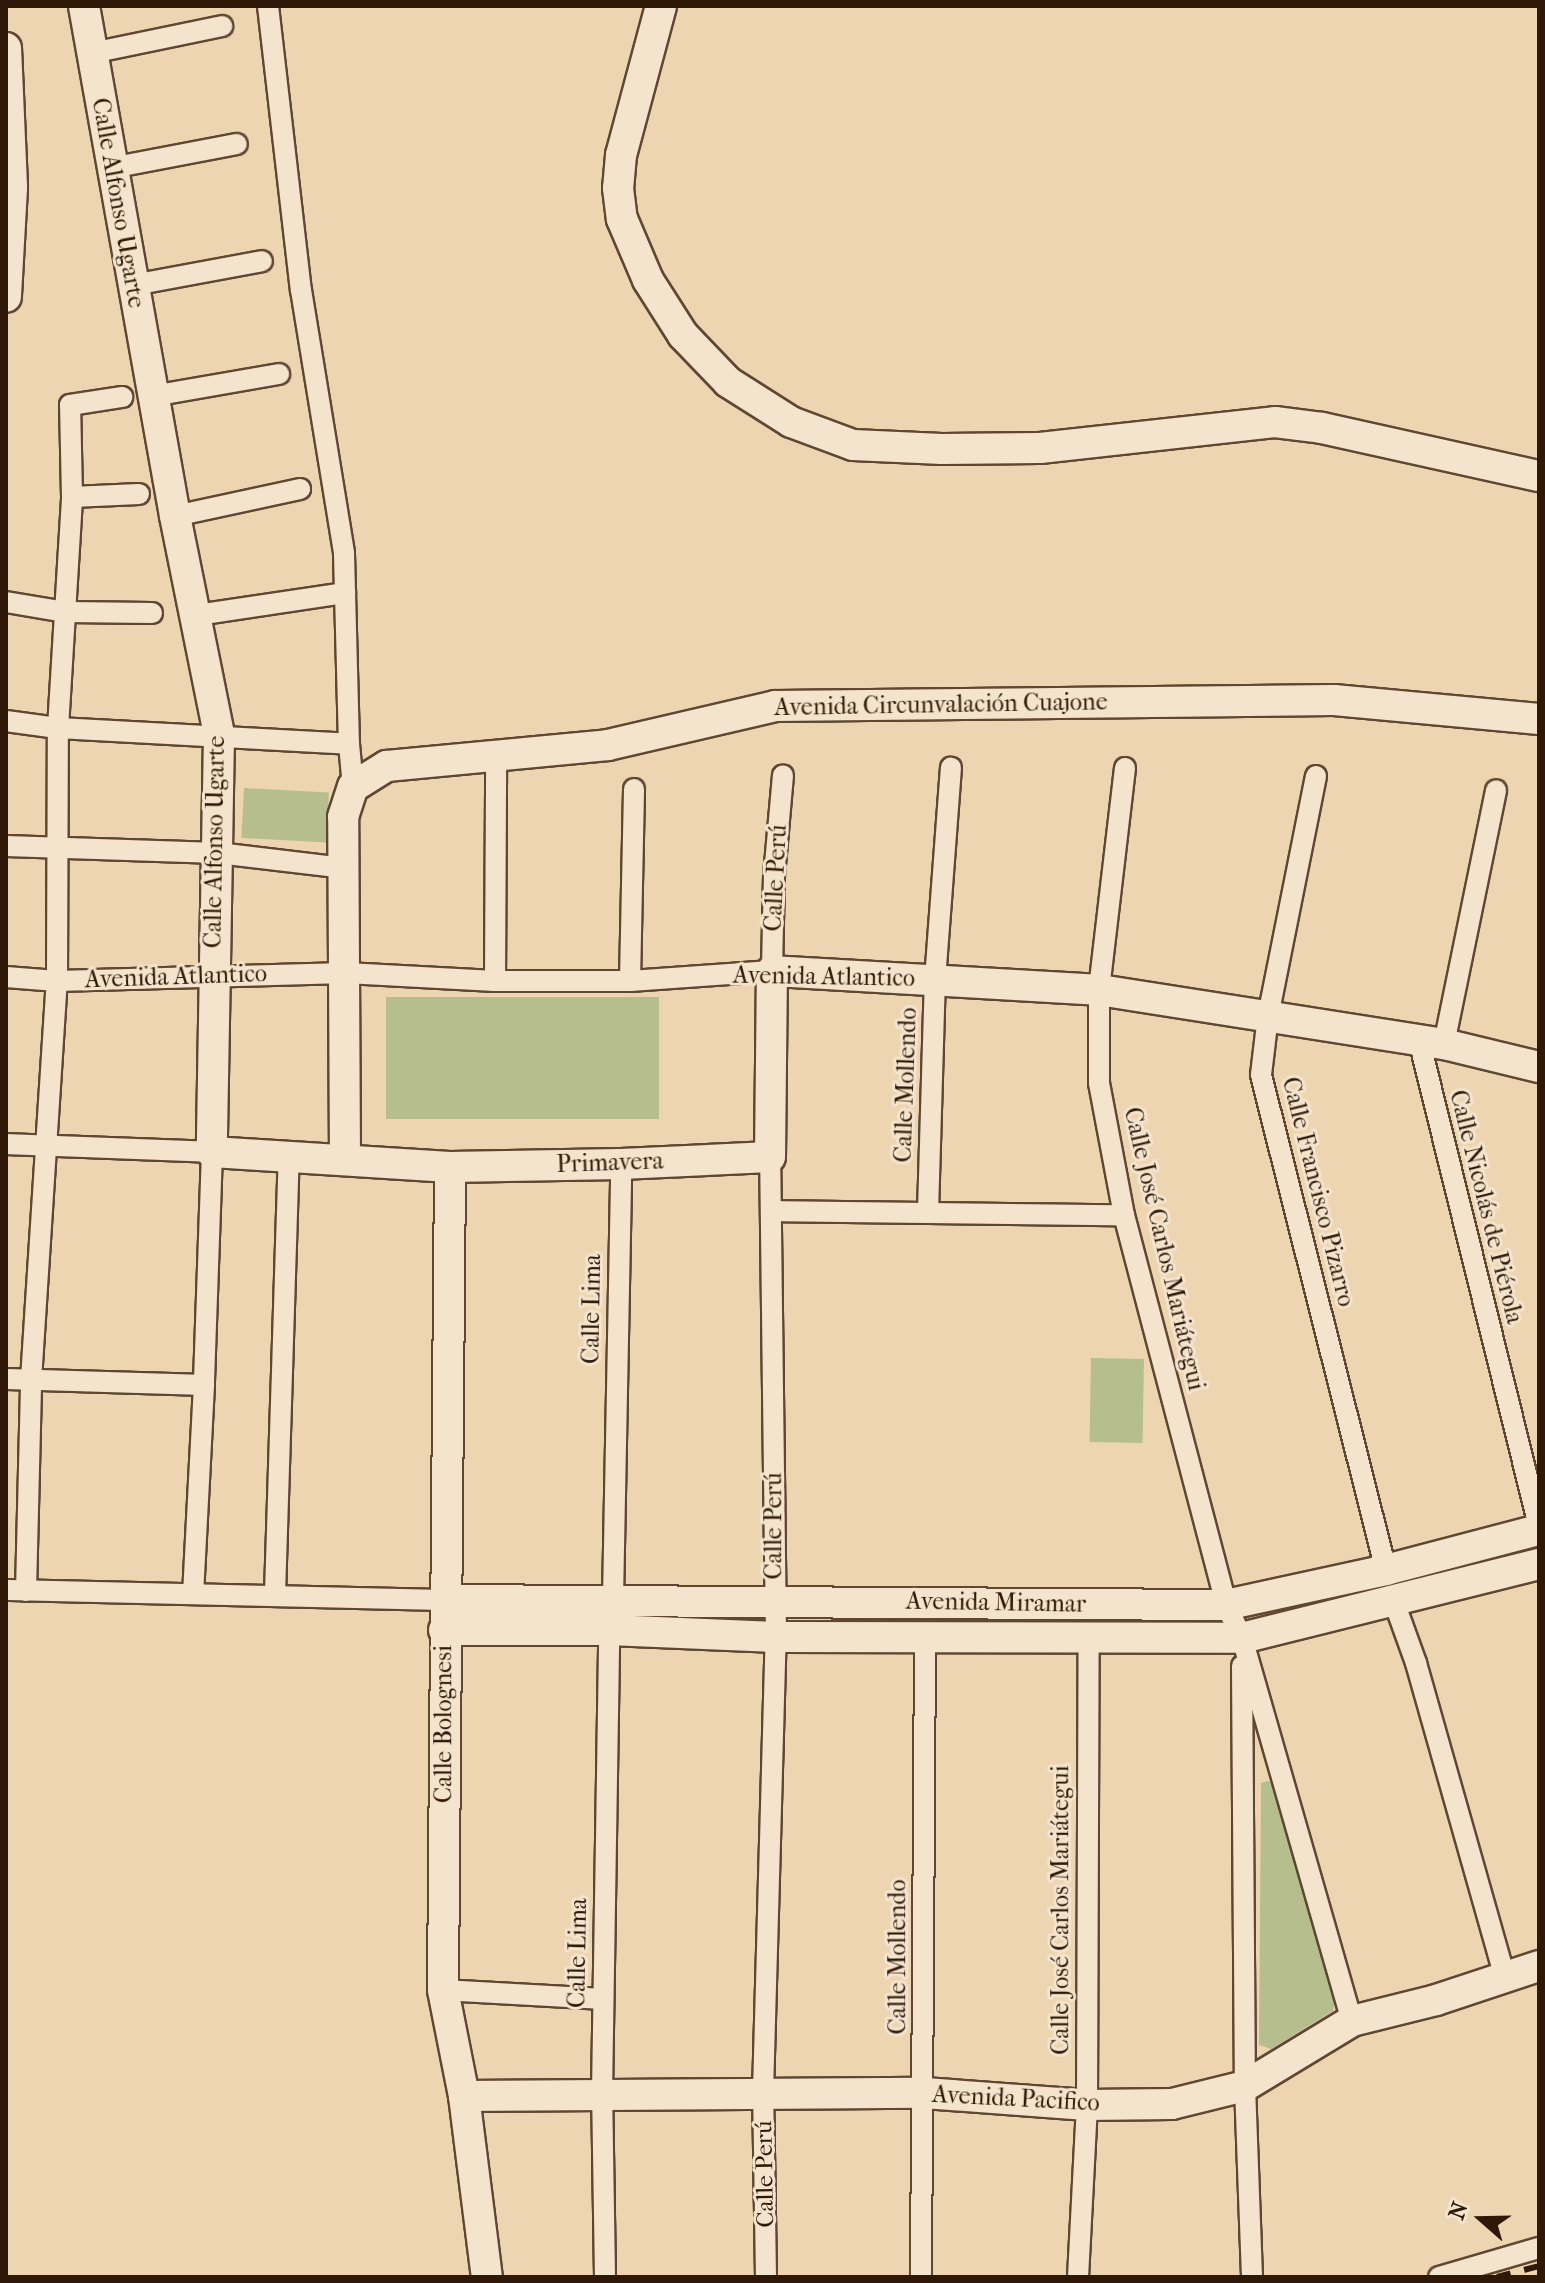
<!DOCTYPE html>
<html>
<head>
<meta charset="utf-8">
<style>
	body { margin:0 }
	#map { position:relative; width:1545px; height:2283px; overflow:hidden; background:#eed5b2; font-family:"IM FELL French Canon",serif }
	div>[style] { position:absolute }
	.green>* { inset:0; background:#b6be8e; transform-origin:0 0 }
	.roads { filter:drop-shadow(2px 0 #5f4732) drop-shadow(-2px 0 #5f4732) drop-shadow(0 2px #5f4732) drop-shadow(0 -2px #5f4732) }
	.street>* { height:20px; margin:-10px; padding:0 10px; transform-origin:10px; border-radius:10px; background:#f4e4cd }
	.secondary>* { height:30px; margin:-15px; padding:0 15px; transform-origin:15px; border-radius:15px; background:#f4e4cd }
	.rail>* { height:6px; margin-top:-3px; transform-origin:0; background:repeating-linear-gradient(90deg,#2f1808 0 14px,transparent 0 28px) }
	span { translate:-50% -50%; white-space:nowrap; text-align:center; line-height:1.15; -webkit-text-stroke:6px #f4e4cd; paint-order:stroke }
	.street-label { font-size:24px; color:#2f1808 }
	.frame { position:absolute; inset:0; border:8px solid #2f1808; pointer-events:none }
	.north { position:absolute; left:1441px; top:2179px; width:80px; height:80px; -webkit-text-stroke:6px #f4e4cd; paint-order:stroke; rotate:290deg; font-size:22px; font-weight:700; line-height:32px; text-align:center; color:#2f1808 }
	.north::after { content:''; display:block; margin:auto; width:28px; height:36px; background:#2f1808; clip-path:polygon(50% 0,100% 100%,50% 72%,0 100%) }
</style>
</head>
<body>
<div id="map">
	<div class="green">
		<div style="left:244px;top:788px;width:85px;height:50px;rotate:3deg"></div>
		<div style="left:386px;top:997px;width:273px;height:122px"></div>
		<div style="left:1091px;top:1358px;width:53px;height:84px;rotate:1deg"></div>
		<div style="clip-path:polygon(1268px 1781px,1277px 1785px,1337px 1994px,1333px 2011px,1271px 2049px,1259px 2045px,1261px 1783px)"></div>
	</div>
	<div class="roads">
		<div class="street">
			<div style="left:268px;top:6px;width:286px;rotate:83.4deg"></div>
			<div style="left:301px;top:290px;width:267px;rotate:80.7deg"></div>
			<div style="left:344px;top:554px;width:190px;rotate:88.5deg"></div>
			<div style="left:349px;top:744px;width:43px;rotate:84.7deg"></div>
			<div style="left:92px;top:53px;width:133px;rotate:-11.7deg"></div>
			<div style="left:111px;top:168px;width:128px;rotate:-10.8deg"></div>
			<div style="left:133px;top:285px;width:131px;rotate:-10.5deg"></div>
			<div style="left:153px;top:396px;width:128px;rotate:-9.9deg"></div>
			<div style="left:72px;top:497px;width:67px;rotate:-2.6deg"></div>
			<div style="left:175px;top:516px;width:128px;rotate:-12.2deg"></div>
			<div style="left:6px;top:602px;width:61px;rotate:9.5deg"></div>
			<div style="left:66px;top:612px;width:86px;rotate:0.7deg"></div>
			<div style="left:197px;top:615px;width:150px;rotate:-8.5deg"></div>
			<div style="left:6px;top:721px;width:52px;rotate:7.7deg"></div>
			<div style="left:58px;top:728px;width:291px;rotate:3.1deg"></div>
			<div style="left:1125px;top:768px;width:224px;rotate:96.7deg"></div>
			<div style="left:1099px;top:990px;width:93px;rotate:90deg"></div>
			<div style="left:1099px;top:1083px;width:134px;rotate:79.3deg"></div>
			<div style="left:1124px;top:1215px;width:403px;rotate:75.3deg"></div>
			<div style="left:1226px;top:1605px;width:37px;rotate:64deg"></div>
			<div style="left:1242px;top:1638px;width:398px;rotate:74deg"></div>
			<div style="left:1316px;top:776px;width:245px;rotate:101.3deg"></div>
			<div style="left:1268px;top:1016px;width:59px;rotate:96.8deg"></div>
			<div style="left:1261px;top:1075px;width:511px;rotate:75.83deg"></div>
			<div style="left:6px;top:846px;width:212px;rotate:1.9deg"></div>
			<div style="left:218px;top:853px;width:126px;rotate:6.8deg"></div>
			<div style="left:6px;top:977px;width:51px;rotate:4.5deg"></div>
			<div style="left:57px;top:981px;width:289px;rotate:-1.6deg"></div>
			<div style="left:346px;top:973px;width:149px;rotate:3.1deg"></div>
			<div style="left:495px;top:981px;width:135px"></div>
			<div style="left:630px;top:981px;width:142px;rotate:-4deg"></div>
			<div style="left:772px;top:971px;width:95px;rotate:-88.8deg"></div>
			<div style="left:774px;top:876px;width:101px;rotate:-84.9deg"></div>
			<div style="left:495px;top:981px;width:224px;rotate:-89.7deg"></div>
			<div style="left:630px;top:981px;width:192px;rotate:-88.8deg"></div>
			<div style="left:1419px;top:1040px;width:501px;rotate:76.13deg"></div>
			<div style="left:1444px;top:1044px;width:259px;rotate:-78.4deg"></div>
			<div style="left:6px;top:1144px;width:206px;rotate:2.2deg"></div>
			<div style="left:212px;top:1152px;width:233px;rotate:92deg"></div>
			<div style="left:204px;top:1385px;width:209px;rotate:93deg"></div>
			<div style="left:772px;top:1211px;width:352px;rotate:0.7deg"></div>
			<div style="left:928px;top:1212px;width:232px;rotate:-88.3deg"></div>
			<div style="left:935px;top:980px;width:213px;rotate:-85.7deg"></div>
			<div style="left:6px;top:1379px;width:198px;rotate:1.7deg"></div>
			<div style="left:6px;top:1590px;width:438px;rotate:1.3deg"></div>
			<div style="left:26px;top:1591px;width:211px;rotate:-88.6deg"></div>
			<div style="left:31px;top:1380px;width:400px;rotate:-86.3deg"></div>
			<div style="left:57px;top:981px;width:253px;rotate:-89.8deg"></div>
			<div style="left:58px;top:728px;width:231px;rotate:-86.5deg"></div>
			<div style="left:72px;top:497px;width:92px;rotate:-91.2deg"></div>
			<div style="left:70px;top:405px;width:53px;rotate:-8.7deg"></div>
			<div style="left:275px;top:1594px;width:438px;rotate:-88.2deg"></div>
			<div style="left:613px;top:1599px;width:435px;rotate:-88.9deg"></div>
			<div style="left:1393px;top:1599px;width:68px;rotate:70.2deg"></div>
			<div style="left:1416px;top:1663px;width:330px;rotate:74.2deg"></div>
			<div style="left:1242px;top:1666px;width:420px;rotate:89.6deg"></div>
			<div style="left:1245px;top:2086px;width:191px;rotate:87.9deg"></div>
			<div style="left:443px;top:1990px;width:160px;rotate:3.2deg"></div>
			<div style="left:605px;top:2277px;width:183px;rotate:-90.9deg"></div>
			<div style="left:602px;top:2094px;width:464px;rotate:-89.1deg"></div>
			<div style="left:766px;top:2277px;width:185px;rotate:-90.9deg"></div>
			<div style="left:763px;top:2092px;width:455px;rotate:-88.4deg"></div>
			<div style="left:776px;top:1637px;width:480px;rotate:-90.7deg"></div>
			<div style="left:921px;top:2277px;width:639px;rotate:-89.64deg"></div>
			<div style="left:1078px;top:2277px;width:172px;rotate:-87deg"></div>
			<div style="left:1087px;top:2105px;width:466px;rotate:-89.8deg"></div>
			<div style="left:1439px;top:2277px;width:104px;rotate:-16.2deg"></div>
		</div>
		<div class="secondary">
			<div style="left:84px;top:6px;width:518px;rotate:79.88deg"></div>
			<div style="left:175px;top:516px;width:223px;rotate:78.6deg"></div>
			<div style="left:219px;top:735px;width:417px;rotate:91deg"></div>
			<div style="left:212px;top:1152px;width:238px;rotate:3.6deg"></div>
			<div style="left:450px;top:1167px;width:171px;rotate:-1deg"></div>
			<div style="left:621px;top:1164px;width:149px;rotate:-2.7deg"></div>
			<div style="left:770px;top:1157px;width:186px;rotate:-89.4deg"></div>
			<div style="left:772px;top:971px;width:328px;rotate:3.3deg"></div>
			<div style="left:1099px;top:990px;width:349px;rotate:8.9deg"></div>
			<div style="left:1444px;top:1044px;width:98px;rotate:13.6deg"></div>
			<div style="left:661px;top:6px;width:154px;rotate:105deg"></div>
			<div style="left:621px;top:155px;width:33px;rotate:95deg"></div>
			<div style="left:618px;top:188px;width:31px;rotate:83deg"></div>
			<div style="left:622px;top:219px;width:66px;rotate:66.9deg"></div>
			<div style="left:648px;top:280px;width:65px;rotate:57.5deg"></div>
			<div style="left:683px;top:335px;width:65px;rotate:46.2deg"></div>
			<div style="left:728px;top:382px;width:75px;rotate:32.4deg"></div>
			<div style="left:791px;top:422px;width:66px;rotate:20.4deg"></div>
			<div style="left:853px;top:445px;width:89px;rotate:2.6deg"></div>
			<div style="left:942px;top:449px;width:98px;rotate:-0.6deg"></div>
			<div style="left:1040px;top:448px;width:236px;rotate:-6.3deg"></div>
			<div style="left:1275px;top:422px;width:47px;rotate:7.3deg"></div>
			<div style="left:1322px;top:428px;width:222px;rotate:12.5deg"></div>
			<div style="left:6px;top:48px;width:140px;rotate:87.5deg"></div>
			<div style="left:12px;top:188px;width:109px;rotate:93.2deg"></div>
			<div style="left:345px;top:1159px;width:342px;rotate:-90.3deg"></div>
			<div style="left:343px;top:817px;width:32px;rotate:-72deg"></div>
			<div style="left:353px;top:787px;width:40px;rotate:-32deg"></div>
			<div style="left:387px;top:766px;width:222px;rotate:-5.4deg"></div>
			<div style="left:608px;top:745px;width:171px;rotate:-13.1deg"></div>
			<div style="left:775px;top:706px;width:559px;rotate:-0.61deg"></div>
			<div style="left:1334px;top:700px;width:206px;rotate:5.3deg"></div>
			<div style="left:450px;top:1167px;width:823px;rotate:90.49deg"></div>
			<div style="left:443px;top:1990px;width:108px;rotate:78.8deg"></div>
			<div style="left:464px;top:2096px;width:182px;rotate:82.8deg"></div>
			<div style="left:444px;top:1600px;width:782px;rotate:0.37deg"></div>
			<div style="left:1226px;top:1605px;width:164px;rotate:-12.3deg"></div>
			<div style="left:1386px;top:1570px;width:158px;rotate:-14.7deg"></div>
			<div style="left:444px;top:1630px;width:165px"></div>
			<div style="left:609px;top:1630px;width:167px;rotate:2.4deg"></div>
			<div style="left:776px;top:1637px;width:466px;rotate:0.1deg"></div>
			<div style="left:1242px;top:1638px;width:306px;rotate:-14deg"></div>
			<div style="left:464px;top:2096px;width:460px;rotate:-0.4deg"></div>
			<div style="left:924px;top:2093px;width:163px;rotate:4.2deg"></div>
			<div style="left:1087px;top:2105px;width:85px;rotate:-0.7deg"></div>
			<div style="left:1172px;top:2104px;width:75px;rotate:-13.9deg"></div>
			<div style="left:1245px;top:2086px;width:125px;rotate:-31.3deg"></div>
			<div style="left:1352px;top:2021px;width:87px;rotate:-14deg"></div>
			<div style="left:1436px;top:2000px;width:108px;rotate:-18.3deg"></div>
		</div>
	</div>
	<div class="rail">
		<div style="left:1497px;top:2277px;width:43px;rotate:-14.7deg"></div>
	</div>
	<div class="street-label">
		<span style="left:118px;top:203px;rotate:80deg">Calle Alfonso Ugarte</span>
		<span style="left:941px;top:705px;rotate:-1deg">Avenida Circunvalación Cuajone</span>
		<span style="left:215px;top:842px;rotate:-89deg">Calle Alfonso Ugarte</span>
		<span style="left:776px;top:878px;rotate:-87deg">Calle Perú</span>
		<span style="left:176px;top:977px;rotate:-2deg">Avenida Atlantico</span>
		<span style="left:824px;top:977px;rotate:1deg">Avenida Atlantico</span>
		<span style="left:906px;top:1085px;rotate:-88deg">Calle Mollendo</span>
		<span style="left:610px;top:1163px;rotate:-2deg">Primavera</span>
		<span style="left:1318px;top:1192px;rotate:76deg">Calle Francisco Pizarro</span>
		<span style="left:1486px;top:1207px;rotate:76deg">Calle Nicolás de Piérola</span>
		<span style="left:1164px;top:1249px;rotate:77deg">Calle José Carlos Mariátegui</span>
		<span style="left:592px;top:1309px;rotate:-89deg">Calle Lima</span>
		<span style="left:774px;top:1526px;rotate:-90deg">Calle Perú</span>
		<span style="left:996px;top:1603px;rotate:1deg">Avenida Miramar</span>
		<span style="left:444px;top:1724px;rotate:-90deg">Calle Bolognesi</span>
		<span style="left:1061px;top:1910px;rotate:-90deg">Calle José Carlos Mariátegui</span>
		<span style="left:578px;top:1953px;rotate:-89deg">Calle Lima</span>
		<span style="left:898px;top:1957px;rotate:-90deg">Calle Mollendo</span>
		<span style="left:1016px;top:2099px;rotate:3deg">Avenida Pacifico</span>
		<span style="left:765px;top:2174px;rotate:-91deg">Calle Perú</span>
	</div>
	<div class="frame"></div>
	<div class="north">N</div>
</div>
</body>
</html>
